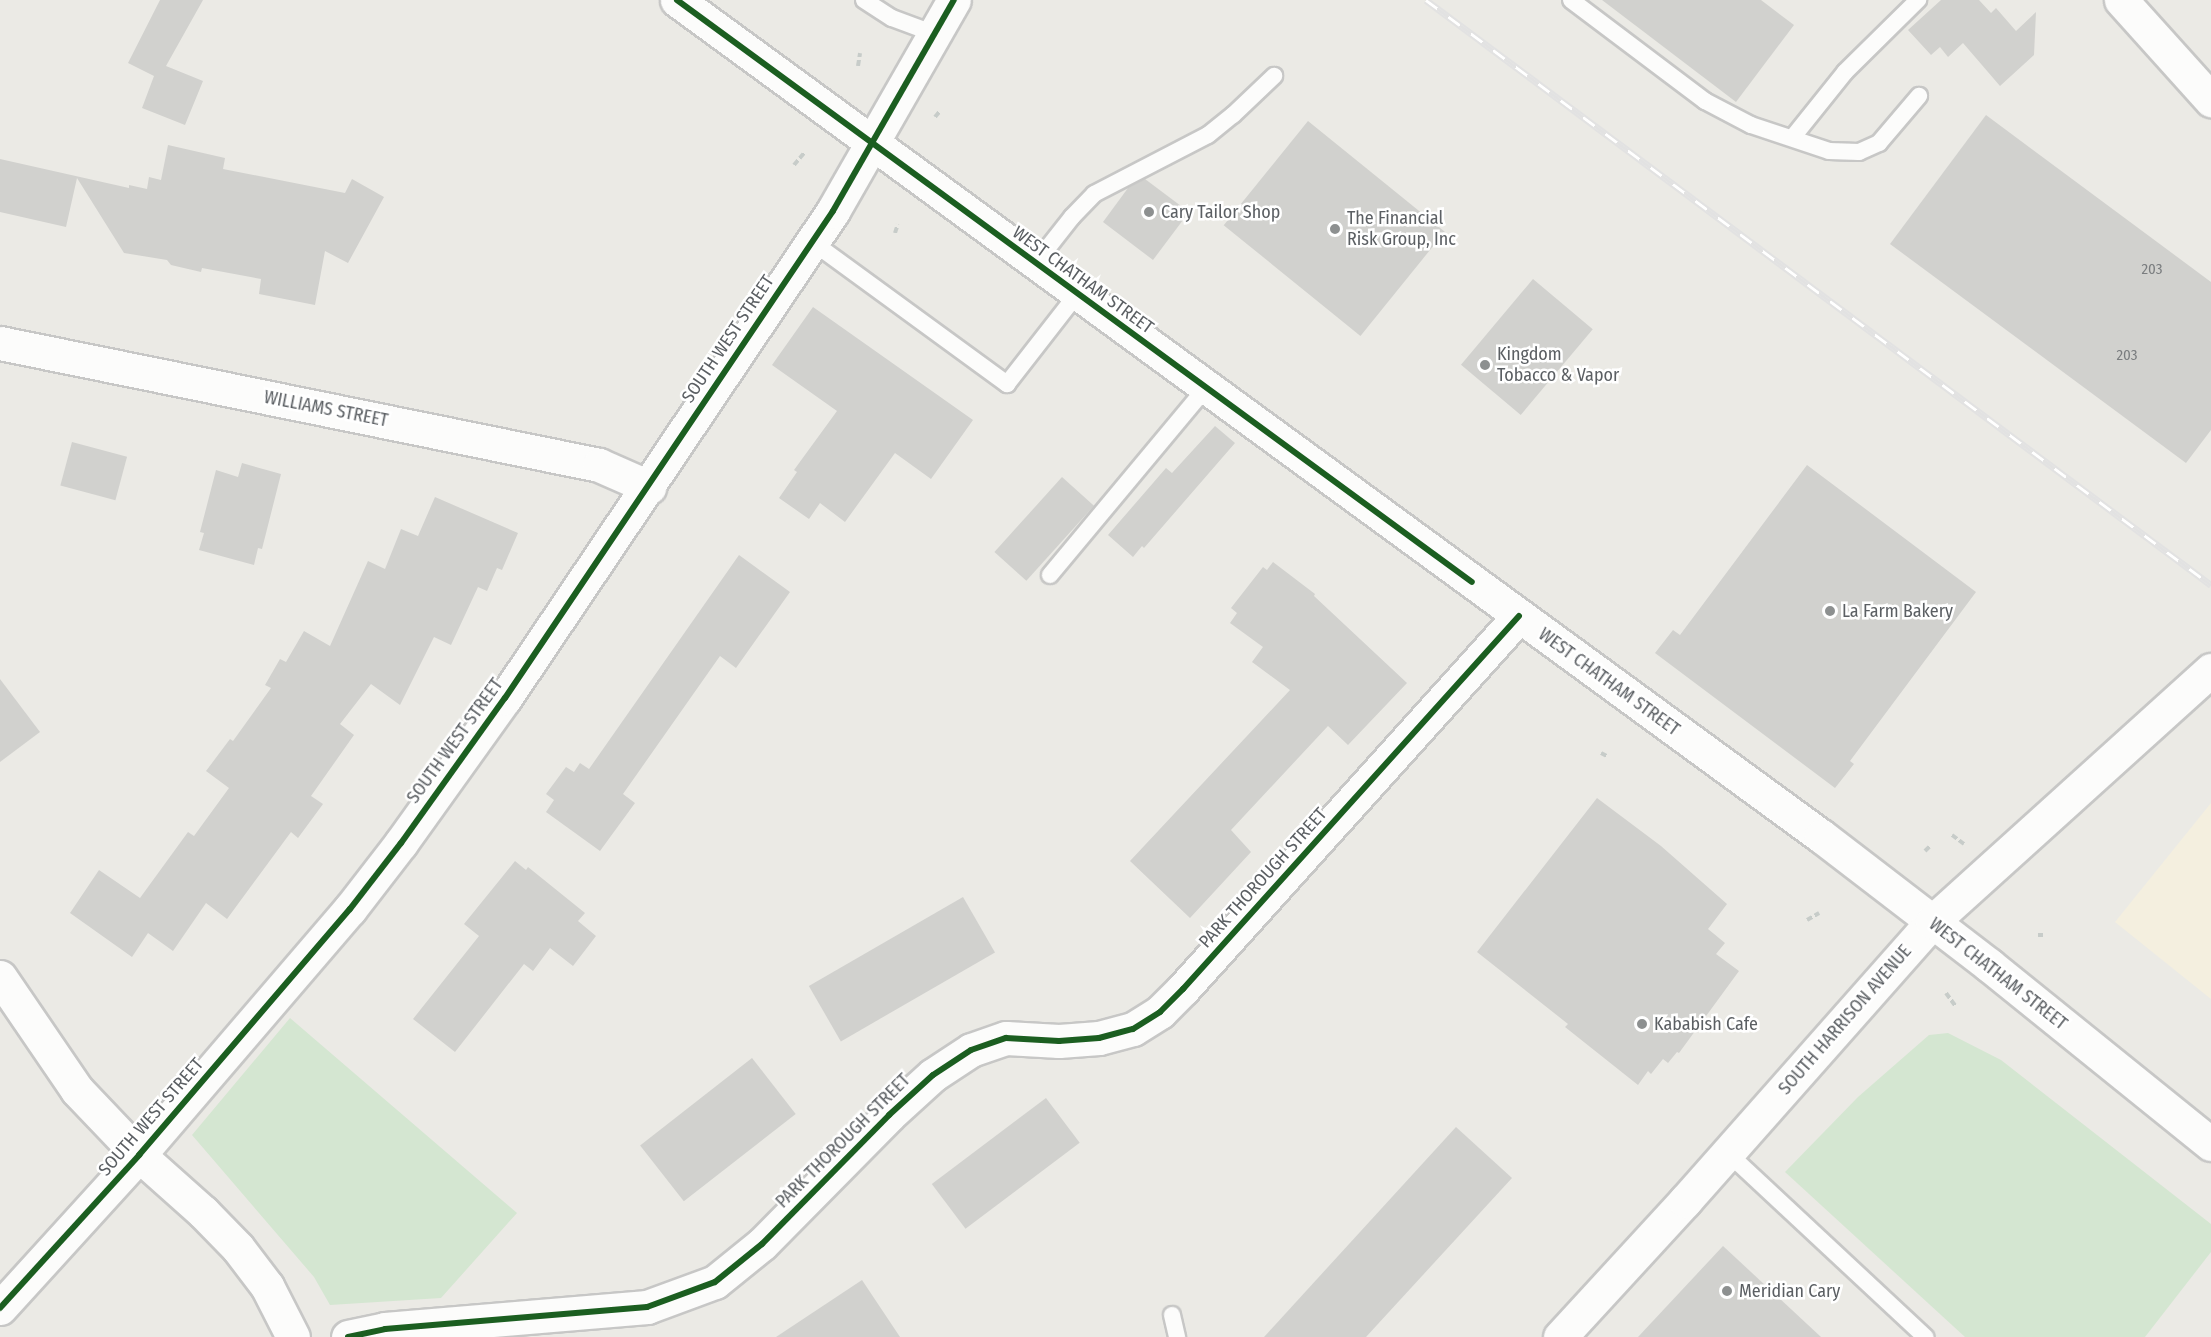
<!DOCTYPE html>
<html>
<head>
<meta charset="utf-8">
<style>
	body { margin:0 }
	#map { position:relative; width:2211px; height:1337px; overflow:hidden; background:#ebeae5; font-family:"Fira Sans Condensed",sans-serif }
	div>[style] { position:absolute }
	.commercial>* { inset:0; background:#f4efdf }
	.green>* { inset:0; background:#d4e6d1 }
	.building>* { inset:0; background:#d1d1ce; transform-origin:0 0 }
	.path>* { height:4px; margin-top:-2px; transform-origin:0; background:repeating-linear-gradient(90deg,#c7ccc9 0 6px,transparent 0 9px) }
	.roads { filter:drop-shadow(2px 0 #c7c7c6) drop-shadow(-2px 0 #c7c7c6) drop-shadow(0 2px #c7c7c6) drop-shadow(0 -2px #c7c7c6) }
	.lane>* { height:16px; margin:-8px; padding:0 8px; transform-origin:8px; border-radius:8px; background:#fcfcfb }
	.street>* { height:33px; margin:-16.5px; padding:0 16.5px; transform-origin:16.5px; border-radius:16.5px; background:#fcfcfb }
	.secondary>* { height:33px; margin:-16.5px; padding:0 16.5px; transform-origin:16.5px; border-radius:16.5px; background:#fcfcfb }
	.rail>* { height:7px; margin-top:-3.5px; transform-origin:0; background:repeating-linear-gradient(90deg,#fff 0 14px,#e2e2e2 0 28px); box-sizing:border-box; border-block:2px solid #e2e2e2 }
	.cycleway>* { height:6px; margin:-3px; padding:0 3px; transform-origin:3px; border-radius:3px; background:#1b5e20 }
	.dots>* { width:16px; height:16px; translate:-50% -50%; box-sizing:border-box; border:3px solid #fff; border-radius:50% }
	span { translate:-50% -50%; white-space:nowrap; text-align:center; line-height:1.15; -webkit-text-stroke:5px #fff; paint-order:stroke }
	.number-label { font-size:15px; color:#7a7d7f }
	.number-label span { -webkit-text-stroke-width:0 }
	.poi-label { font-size:18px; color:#5b5f63 }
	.left { translate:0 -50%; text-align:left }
	.street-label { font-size:18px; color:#5b5f63 }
</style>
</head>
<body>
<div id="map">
	<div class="commercial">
		<div style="clip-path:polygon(2211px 803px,2211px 999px,2115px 922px)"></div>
	</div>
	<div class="green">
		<div style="clip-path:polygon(290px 1018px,517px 1213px,441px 1298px,330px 1305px,314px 1277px,192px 1135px)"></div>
		<div style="clip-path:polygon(1948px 1033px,2001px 1060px,2211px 1224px,2211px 1252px,2145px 1337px,1965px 1337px,1785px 1172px,1858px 1097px,1929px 1035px)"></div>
	</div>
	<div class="building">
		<div style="clip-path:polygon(160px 0,203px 0,166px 66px,203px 81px,185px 125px,142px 108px,154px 76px,128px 63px)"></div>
		<div style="clip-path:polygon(1602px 0,1761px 0,1794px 25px,1736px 102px)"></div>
		<div style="clip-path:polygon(1941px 0,1979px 0,1991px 13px,1996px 8px,2016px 31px,2036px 12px,2034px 55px,2000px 86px,1963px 43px,1948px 57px,1940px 47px,1931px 55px,1908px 30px)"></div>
		<div style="clip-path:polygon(1986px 115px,2211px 282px,2211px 430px,2186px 463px,1890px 244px)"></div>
		<div style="left:1308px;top:121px;width:176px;height:134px;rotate:39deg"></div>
		<div style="clip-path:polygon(168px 145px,225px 158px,223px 169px,345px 193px,352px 179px,384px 197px,348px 263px,325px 251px,315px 305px,259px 294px,261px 279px,202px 268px,201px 272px,171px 265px,167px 260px,124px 253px,77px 178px,66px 227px,0 212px,0 159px,129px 188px,129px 185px,147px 189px,149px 177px,161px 180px)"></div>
		<div style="clip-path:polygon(1145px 179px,1189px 212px,1153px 260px,1103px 222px,1128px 188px)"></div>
		<div style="left:1533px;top:279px;width:78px;height:112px;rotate:40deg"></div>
		<div style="clip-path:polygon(813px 307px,973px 420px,931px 479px,895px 453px,845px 522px,820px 503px,809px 519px,779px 498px,797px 472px,794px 470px,837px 411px,772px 365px)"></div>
		<div style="clip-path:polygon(1215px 426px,1235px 443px,1144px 548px,1142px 546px,1133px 557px,1108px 535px,1166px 468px,1172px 473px)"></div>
		<div style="left:72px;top:442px;width:57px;height:45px;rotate:15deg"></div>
		<div style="clip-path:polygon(242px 463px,281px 474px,262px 549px,258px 548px,254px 565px,199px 550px,204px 533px,200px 532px,216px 470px,238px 477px)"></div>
		<div style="clip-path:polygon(1807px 465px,1976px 592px,1850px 761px,1854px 764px,1835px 788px,1655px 653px,1673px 630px,1680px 635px)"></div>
		<div style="left:1062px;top:477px;width:43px;height:101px;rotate:42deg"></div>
		<div style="clip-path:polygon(435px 497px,518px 533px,502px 570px,497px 568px,487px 591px,478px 587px,451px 645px,434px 637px,400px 705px,371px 684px,340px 724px,354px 735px,311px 796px,323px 804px,298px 838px,291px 832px,227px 919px,206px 903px,173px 951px,148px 933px,132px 957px,70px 913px,99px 870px,140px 898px,188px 832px,194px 836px,229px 788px,206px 771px,230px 739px,233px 741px,271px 688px,265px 685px,280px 659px,286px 662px,304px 631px,330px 646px,368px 561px,385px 569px,401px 529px,418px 536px)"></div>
		<div style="clip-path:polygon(739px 555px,790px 592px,736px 668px,720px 656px,623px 794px,635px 803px,600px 851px,546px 812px,554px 800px,546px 794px,566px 767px,574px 772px,580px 763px,589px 769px)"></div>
		<div style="clip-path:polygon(1273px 562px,1315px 594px,1314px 596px,1407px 683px,1348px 745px,1328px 726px,1231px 830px,1251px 852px,1190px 918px,1130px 861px,1290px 690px,1252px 662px,1263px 647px,1230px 623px,1237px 613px,1231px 608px,1263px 567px,1267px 570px)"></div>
		<div style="clip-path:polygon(0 679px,40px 732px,0 762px)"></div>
		<div style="clip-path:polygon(1597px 798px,1661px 846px,1727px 904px,1708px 929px,1725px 943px,1716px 954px,1739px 971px,1679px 1053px,1677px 1052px,1668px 1063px,1663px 1059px,1651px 1074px,1648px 1071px,1638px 1085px,1565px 1027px,1568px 1024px,1477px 952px)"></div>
		<div style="clip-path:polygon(515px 861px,526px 870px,528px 867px,585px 913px,578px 921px,596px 936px,573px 966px,550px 948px,533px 971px,524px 964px,455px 1052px,413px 1019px,479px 936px,464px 924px)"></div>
		<div style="left:963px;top:897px;width:64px;height:178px;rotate:60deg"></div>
		<div style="left:752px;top:1058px;width:71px;height:142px;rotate:52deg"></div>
		<div style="left:1046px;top:1098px;width:56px;height:143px;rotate:53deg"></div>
		<div style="clip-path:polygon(1456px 1127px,1512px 1178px,1366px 1337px,1264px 1337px)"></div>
		<div style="clip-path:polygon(1723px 1246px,1821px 1337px,1638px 1337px)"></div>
		<div style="clip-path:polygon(862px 1280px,900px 1337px,776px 1337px)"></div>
	</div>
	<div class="path">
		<div style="left:858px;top:66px;width:13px;rotate:-81deg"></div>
		<div style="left:935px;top:117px;width:8px;rotate:-50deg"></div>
		<div style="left:794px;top:165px;width:16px;rotate:-50deg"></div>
		<div style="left:895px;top:233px;width:9px;rotate:-72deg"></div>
		<div style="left:1601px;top:753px;width:7px;rotate:27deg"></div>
		<div style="left:1952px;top:835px;width:15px;rotate:37deg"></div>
		<div style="left:1925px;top:851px;width:7px;rotate:-45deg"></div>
		<div style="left:1807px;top:920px;width:14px;rotate:-30deg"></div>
		<div style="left:2038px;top:935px;width:5px"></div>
		<div style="left:1946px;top:993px;width:17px;rotate:54deg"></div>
	</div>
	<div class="roads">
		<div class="lane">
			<div style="left:864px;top:0;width:33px;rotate:33deg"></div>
			<div style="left:892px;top:18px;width:46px;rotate:20.4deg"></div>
			<div style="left:1571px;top:0;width:168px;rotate:37deg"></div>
			<div style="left:1705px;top:101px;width:52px;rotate:27.6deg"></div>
			<div style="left:1751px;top:125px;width:82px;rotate:18.4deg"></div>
			<div style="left:1829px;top:151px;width:30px;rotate:2deg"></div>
			<div style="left:1859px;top:152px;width:22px;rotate:-24deg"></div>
			<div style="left:1879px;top:143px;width:62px;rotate:-49.6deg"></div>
			<div style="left:1793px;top:137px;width:83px;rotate:-51.3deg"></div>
			<div style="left:1845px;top:72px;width:103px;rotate:-44.6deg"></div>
			<div style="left:811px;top:241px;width:243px;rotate:36.1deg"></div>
			<div style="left:1007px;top:384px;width:114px;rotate:-52.1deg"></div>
			<div style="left:1035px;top:264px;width:60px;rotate:-51.8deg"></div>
			<div style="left:1072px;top:217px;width:32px;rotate:-46deg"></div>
			<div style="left:1094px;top:194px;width:128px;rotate:-27.4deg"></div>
			<div style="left:1208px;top:135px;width:32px;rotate:-39deg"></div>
			<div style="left:1233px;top:115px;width:57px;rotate:-43.6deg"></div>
			<div style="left:1050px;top:575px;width:244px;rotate:-50.2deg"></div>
			<div style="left:1728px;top:1153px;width:270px;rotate:43deg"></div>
			<div style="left:1172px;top:1315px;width:23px;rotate:77deg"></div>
		</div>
		<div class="street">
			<div style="left:2121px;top:0;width:135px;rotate:48deg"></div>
			<div style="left:0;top:343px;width:611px;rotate:11.51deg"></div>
			<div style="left:599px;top:465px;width:55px;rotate:23.7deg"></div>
			<div style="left:0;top:977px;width:137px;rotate:55.7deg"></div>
			<div style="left:77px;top:1090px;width:90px;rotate:46.4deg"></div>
			<div style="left:139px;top:1155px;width:86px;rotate:41.7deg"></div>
			<div style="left:203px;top:1212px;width:50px;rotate:45.8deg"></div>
			<div style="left:238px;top:1248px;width:48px;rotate:52.7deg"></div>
			<div style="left:267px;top:1286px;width:57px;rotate:63deg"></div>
			<div style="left:0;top:1308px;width:207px;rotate:-47.7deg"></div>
			<div style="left:139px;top:1155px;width:324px;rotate:-49.4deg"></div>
			<div style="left:350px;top:909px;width:83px;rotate:-52.3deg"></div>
			<div style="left:401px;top:843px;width:178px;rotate:-54.4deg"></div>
			<div style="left:505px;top:698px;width:587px;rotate:-56.04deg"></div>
			<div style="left:833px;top:211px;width:243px;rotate:-60.2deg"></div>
			<div style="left:348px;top:1337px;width:38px;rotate:-12deg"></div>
			<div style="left:385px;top:1329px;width:263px;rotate:-4.8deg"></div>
			<div style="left:647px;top:1307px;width:72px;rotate:-20.2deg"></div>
			<div style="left:715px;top:1282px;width:60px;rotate:-39deg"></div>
			<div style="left:762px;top:1244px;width:181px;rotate:-45.4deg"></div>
			<div style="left:889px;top:1115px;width:59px;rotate:-42.3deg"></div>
			<div style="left:933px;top:1075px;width:45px;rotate:-33.3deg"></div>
			<div style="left:971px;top:1050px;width:37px;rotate:-19deg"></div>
			<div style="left:1006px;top:1038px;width:53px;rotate:3.2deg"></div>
			<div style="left:1059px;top:1041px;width:40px;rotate:-4.3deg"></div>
			<div style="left:1099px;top:1038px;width:35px;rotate:-15deg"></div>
			<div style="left:1133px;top:1029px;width:32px;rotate:-32deg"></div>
			<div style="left:1160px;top:1012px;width:33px;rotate:-45deg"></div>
			<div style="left:1183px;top:989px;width:502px;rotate:-47.99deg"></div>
		</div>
		<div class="secondary">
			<div style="left:677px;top:0;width:1417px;rotate:36.16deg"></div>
			<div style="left:1821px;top:836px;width:212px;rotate:37.5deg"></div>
			<div style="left:1989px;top:965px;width:285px;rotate:38.9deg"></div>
			<div style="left:1560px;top:1337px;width:185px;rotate:-47.4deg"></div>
			<div style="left:1685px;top:1201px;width:373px;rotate:-48.5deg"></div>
			<div style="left:1932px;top:922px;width:376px;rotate:-42.1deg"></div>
		</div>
	</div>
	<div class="rail">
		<div style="left:1426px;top:0;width:979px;rotate:36.69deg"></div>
	</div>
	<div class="cycleway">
		<div style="left:677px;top:0;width:985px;rotate:36.21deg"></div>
		<div style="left:0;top:1308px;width:207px;rotate:-47.7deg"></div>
		<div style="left:139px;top:1155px;width:324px;rotate:-49.4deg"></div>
		<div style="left:350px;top:909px;width:83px;rotate:-52.3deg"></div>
		<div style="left:401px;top:843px;width:178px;rotate:-54.4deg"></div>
		<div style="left:505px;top:698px;width:587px;rotate:-56.04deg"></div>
		<div style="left:833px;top:211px;width:243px;rotate:-60.2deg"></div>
		<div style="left:348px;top:1337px;width:38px;rotate:-12deg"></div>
		<div style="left:385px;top:1329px;width:263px;rotate:-4.8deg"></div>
		<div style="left:647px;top:1307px;width:72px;rotate:-20.2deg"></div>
		<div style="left:715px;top:1282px;width:60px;rotate:-39deg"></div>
		<div style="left:762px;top:1244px;width:181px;rotate:-45.4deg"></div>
		<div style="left:889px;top:1115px;width:59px;rotate:-42.3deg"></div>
		<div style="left:933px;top:1075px;width:45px;rotate:-33.3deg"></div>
		<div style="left:971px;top:1050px;width:37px;rotate:-19deg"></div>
		<div style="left:1006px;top:1038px;width:53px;rotate:3.2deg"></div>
		<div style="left:1059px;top:1041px;width:40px;rotate:-4.3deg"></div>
		<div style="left:1099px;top:1038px;width:35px;rotate:-15deg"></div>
		<div style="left:1133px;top:1029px;width:32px;rotate:-32deg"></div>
		<div style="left:1160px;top:1012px;width:33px;rotate:-45deg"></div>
		<div style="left:1183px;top:989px;width:502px;rotate:-47.99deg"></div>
	</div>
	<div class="dots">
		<div style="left:1149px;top:212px;background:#8d9090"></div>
		<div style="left:1335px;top:229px;background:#8d9090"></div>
		<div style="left:1485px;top:365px;background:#8d9090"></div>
		<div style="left:1830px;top:611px;background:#8d9090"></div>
		<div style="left:1642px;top:1024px;background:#8d9090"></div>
		<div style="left:1727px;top:1291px;background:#8d9090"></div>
	</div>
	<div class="number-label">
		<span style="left:2152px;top:270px">203</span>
		<span style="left:2127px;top:356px">203</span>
	</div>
	<div class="poi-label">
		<span class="left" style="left:1161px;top:212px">Cary Tailor Shop</span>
		<span class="left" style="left:1347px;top:229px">The Financial<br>Risk Group, Inc</span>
		<span class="left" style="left:1497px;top:365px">Kingdom<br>Tobacco &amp; Vapor</span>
		<span class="left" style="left:1842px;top:611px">La Farm Bakery</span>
		<span class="left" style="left:1654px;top:1024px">Kababish Cafe</span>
		<span class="left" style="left:1739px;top:1291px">Meridian Cary</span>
	</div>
	<div class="street-label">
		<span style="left:1083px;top:280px;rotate:36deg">WEST CHATHAM STREET</span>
		<span style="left:728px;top:339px;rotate:-56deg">SOUTH WEST STREET</span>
		<span style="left:326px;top:409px;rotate:11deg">WILLIAMS STREET</span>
		<span style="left:1609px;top:682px;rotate:36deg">WEST CHATHAM STREET</span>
		<span style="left:455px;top:741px;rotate:-54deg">SOUTH WEST STREET</span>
		<span style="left:1263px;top:878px;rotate:-48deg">PARK THOROUGH STREET</span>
		<span style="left:1998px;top:974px;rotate:38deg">WEST CHATHAM STREET</span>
		<span style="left:1845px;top:1020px;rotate:-49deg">SOUTH HARRISON AVENUE</span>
		<span style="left:151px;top:1117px;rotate:-49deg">SOUTH WEST STREET</span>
		<span style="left:843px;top:1141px;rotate:-45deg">PARK THOROUGH STREET</span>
	</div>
</div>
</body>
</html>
